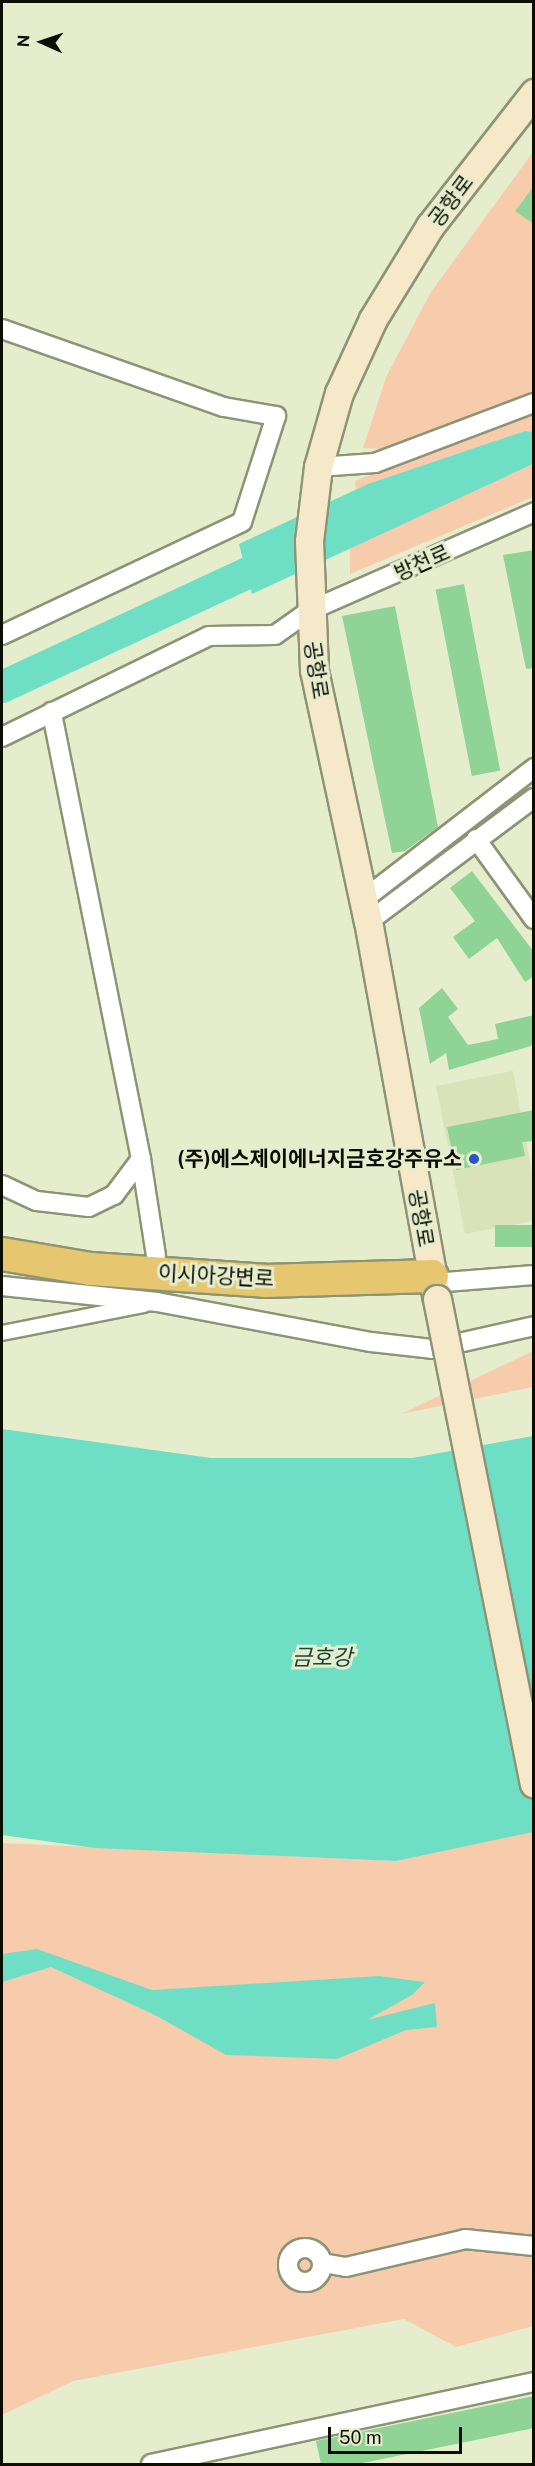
<!DOCTYPE html>
<html>
<head>
<meta charset="utf-8">
<style>
	body { margin:0 }
	#map { position:relative; width:535px; height:2466px; overflow:hidden; background:#e6edcd; font-family:"Public Sans","Noto Sans KR",sans-serif }
	div>[style] { position:absolute }
	.built>* { inset:0; background:#dae2ba }
	.green>* { inset:0; background:#f7ccad }
	.water>* { inset:0; background:#6edfc5 }
	.river>* { height:32px; margin:-16px; padding:0 16px; transform-origin:16px; border-radius:16px; background:#6edfc5 }
	.building>* { inset:0; background:#8fd496; transform-origin:0 0 }
	.roads { filter:drop-shadow(2px 0 #8d9476) drop-shadow(-2px 0 #8d9476) drop-shadow(0 2px #8d9476) drop-shadow(0 -2px #8d9476) }
	.pedestrian>* { height:14px; margin:-7px; padding:0 7px; transform-origin:7px; border-radius:7px; background:#fff }
	.minor>* { height:18px; margin:-9px; padding:0 9px; transform-origin:9px; border-radius:9px; background:#fff }
	.minor>.ring { margin:-9px; padding:0; box-sizing:content-box; background:none; border:18px solid #fff; border-radius:50% }
	.secondary>* { height:27px; margin:-13.5px; padding:0 13.5px; transform-origin:13.5px; border-radius:13.5px; background:#f6e9ca }
	.trunk>* { height:32px; margin:-16px; padding:0 16px; transform-origin:16px; border-radius:16px; background:#e7c670 }
	.bridges { filter:drop-shadow(2px 0 #8d9476) drop-shadow(-2px 0 #8d9476) drop-shadow(0 2px #8d9476) drop-shadow(0 -2px #8d9476) }
	.secondary-bridge>* { height:27px; margin:-13.5px; padding:0 13.5px; transform-origin:13.5px; border-radius:13.5px; background:#f6e9ca }
	.dots>* { width:16px; height:16px; translate:-50% -50%; box-sizing:border-box; border:3px solid #e6edcd; border-radius:50% }
	span { translate:-50% -50%; white-space:nowrap; text-align:center; line-height:1.15; -webkit-text-stroke:6px #e6edcd; paint-order:stroke }
	.street-label { font-size:21px; color:#0c0e04 }
	.poi-label { font-size:21px; color:#0c0e04; font-weight:700 }
	.right { translate:-100% -50%; text-align:right }
	.water-label { font-size:22px; color:#13453b; font-style:italic }
	.frame { position:absolute; inset:0; border:3px solid #0c0e04; pointer-events:none }
	.north { position:absolute; left:12px; top:12px; width:60px; height:60px; -webkit-text-stroke:4px #e6edcd; paint-order:stroke; rotate:273deg; font-size:16px; font-weight:700; line-height:24px; text-align:center; color:#0c0e04 }
	.north::after { content:''; display:block; margin:auto; width:21px; height:27px; background:#0c0e04; clip-path:polygon(50% 0,100% 100%,50% 72%,0 100%) }
	.scale { position:absolute; left:328px; top:2427px; width:134px; height:27px; box-sizing:border-box; border:3px solid #0c0e04; border-top:0; padding-left:8px; font-size:18px; line-height:21px; white-space:nowrap; color:#0c0e04; -webkit-text-stroke:4px #e6edcd; paint-order:stroke }
</style>
</head>
<body>
<div id="map">
	<div class="built">
		<div style="clip-path:polygon(513px 1071px,533px 1178px,533px 1221px,465px 1234px,436px 1086px)"></div>
	</div>
	<div class="green">
		<div style="clip-path:polygon(533px 152px,533px 395px,385px 449px,363px 448px,387px 375px,431px 292px)"></div>
		<div style="clip-path:polygon(533px 409px,533px 432px,525px 431px,356px 489px,355px 481px)"></div>
		<div style="clip-path:polygon(533px 464px,533px 497px,350px 574px,350px 547px)"></div>
		<div style="clip-path:polygon(533px 1351px,533px 1387px,401px 1414px)"></div>
		<div style="clip-path:polygon(533px 1824px,533px 2326px,456px 2347px,404px 2319px,73px 2381px,2px 2415px,2px 1843px,396px 1861px)"></div>
	</div>
	<div class="water">
		<div style="clip-path:polygon(525px 431px,533px 432px,533px 464px,252px 594px,239px 544px,368px 484px)"></div>
		<div style="clip-path:polygon(2px 1429px,211px 1458px,412px 1458px,533px 1436px,533px 1832px,396px 1861px,95px 1848px,2px 1835px)"></div>
		<div style="clip-path:polygon(37px 1949px,152px 1990px,379px 1976px,425px 1982px,412px 1995px,367px 2020px,435px 2003px,437px 2027px,406px 2030px,337px 2059px,226px 2055px,155px 2015px,51px 1967px,2px 1982px,2px 1954px)"></div>
	</div>
	<div class="river">
		<div style="left:2px;top:687px;width:313px;rotate:-24.9deg"></div>
	</div>
	<div class="building">
		<div style="clip-path:polygon(534px 186px,534px 224px,515px 211px)"></div>
		<div style="clip-path:polygon(534px 550px,534px 668px,526px 669px,503px 555px)"></div>
		<div style="left:464px;top:584px;width:190px;height:29px;rotate:79deg"></div>
		<div style="clip-path:polygon(395px 606px,438px 827px,405px 851px,392px 853px,342px 616px)"></div>
		<div style="clip-path:polygon(472px 871px,534px 952px,534px 976px,525px 982px,497px 938px,469px 959px,453px 937px,475px 921px,450px 888px)"></div>
		<div style="clip-path:polygon(442px 988px,458px 1009px,448px 1017px,468px 1045px,498px 1039px,495px 1024px,534px 1015px,534px 1045px,449px 1070px,446px 1053px,430px 1064px,419px 1008px)"></div>
		<div style="clip-path:polygon(534px 1110px,534px 1141px,522px 1142px,525px 1156px,456px 1170px,447px 1127px)"></div>
		<div style="left:534px;top:1225px;width:22px;height:39px;rotate:90deg"></div>
		<div style="clip-path:polygon(534px 2396px,534px 2428px,358px 2464px,321px 2464px,316px 2441px)"></div>
	</div>
	<div class="roads">
		<div class="pedestrian">
			<div style="left:2px;top:1333px;width:145px;rotate:-11.2deg"></div>
		</div>
		<div class="minor">
			<div style="left:2px;top:329px;width:235px;rotate:19.4deg"></div>
			<div style="left:224px;top:407px;width:53px;rotate:9.8deg"></div>
			<div style="left:276px;top:416px;width:111px;rotate:107.8deg"></div>
			<div style="left:242px;top:522px;width:265px;rotate:154.8deg"></div>
			<div style="left:318px;top:467px;width:57px;rotate:-4deg"></div>
			<div style="left:375px;top:463px;width:170px;rotate:-20.7deg"></div>
			<div style="left:2px;top:737px;width:230px;rotate:-26deg"></div>
			<div style="left:209px;top:636px;width:66px;rotate:-0.9deg"></div>
			<div style="left:275px;top:635px;width:42px;rotate:-35.2deg"></div>
			<div style="left:309px;top:611px;width:246px;rotate:-23.7deg"></div>
			<div style="left:476px;top:839px;width:99px;rotate:54.1deg"></div>
			<div style="left:364px;top:899px;width:215px;rotate:-37.6deg"></div>
			<div style="left:368px;top:922px;width:207px;rotate:-36.8deg"></div>
			<div style="left:141px;top:1159px;width:98px;rotate:81.2deg"></div>
			<div style="left:2px;top:1185px;width:38px;rotate:25deg"></div>
			<div style="left:37px;top:1201px;width:52px;rotate:6.6deg"></div>
			<div style="left:89px;top:1207px;width:28px;rotate:-26deg"></div>
			<div style="left:114px;top:1195px;width:45px;rotate:-53.1deg"></div>
			<div style="left:141px;top:1159px;width:456px;rotate:-101.3deg"></div>
			<div style="left:433px;top:1283px;width:101px;rotate:-4.5deg"></div>
			<div style="left:2px;top:1286px;width:156px;rotate:5.9deg"></div>
			<div style="left:157px;top:1302px;width:218px;rotate:10.6deg"></div>
			<div style="left:371px;top:1342px;width:61px;rotate:6.5deg"></div>
			<div style="left:432px;top:1349px;width:105px;rotate:-12.7deg"></div>
			<div class="ring" style="left:288px;top:2248px;width:16px;height:16px"></div>
			<div style="left:323px;top:2263px;width:23px;rotate:10deg"></div>
			<div style="left:346px;top:2267px;width:122px;rotate:-13.2deg"></div>
			<div style="left:465px;top:2239px;width:69px;rotate:5.8deg"></div>
			<div style="left:151px;top:2464px;width:392px;rotate:-12.1deg"></div>
		</div>
		<div class="secondary">
			<div style="left:436px;top:1295px;width:379px;rotate:-100.3deg"></div>
			<div style="left:368px;top:922px;width:258px;rotate:-102.1deg"></div>
			<div style="left:314px;top:670px;width:129px;rotate:-92.2deg"></div>
			<div style="left:309px;top:541px;width:75px;rotate:-83.1deg"></div>
			<div style="left:318px;top:467px;width:77px;rotate:-74.2deg"></div>
			<div style="left:339px;top:393px;width:81px;rotate:-65.3deg"></div>
			<div style="left:373px;top:319px;width:109px;rotate:-58.5deg"></div>
			<div style="left:430px;top:226px;width:169px;rotate:-52deg"></div>
		</div>
		<div class="trunk">
			<div style="left:2px;top:1254px;width:90px;rotate:9.6deg"></div>
			<div style="left:91px;top:1269px;width:174px;rotate:3.9deg"></div>
			<div style="left:265px;top:1281px;width:167px;rotate:-1.7deg"></div>
		</div>
	</div>
	<div class="bridges">
		<div class="secondary-bridge">
			<div style="left:437px;top:1299px;width:494px;rotate:78.7deg"></div>
		</div>
	</div>
	<div class="dots">
		<div style="left:474px;top:1159px;background:#2954c2"></div>
	</div>
	<div class="street-label">
		<span style="left:451px;top:201px;rotate:-53deg">공항로</span>
		<span style="left:422px;top:563px;rotate:-24deg">방천로</span>
		<span style="left:316px;top:670px;rotate:81deg">공항로</span>
		<span style="left:421px;top:1218px;rotate:80deg">공항로</span>
		<span style="left:216px;top:1276px;rotate:3deg">이시아강변로</span>
	</div>
	<div class="poi-label">
		<span class="right" style="left:462px;top:1159px">(주)에스제이에너지금호강주유소</span>
	</div>
	<div class="water-label">
		<span style="left:322px;top:1658px">금호강</span>
	</div>
	<div class="frame"></div>
	<div class="north">N</div>
	<div class="scale">50 m</div>
</div>
</body>
</html>
